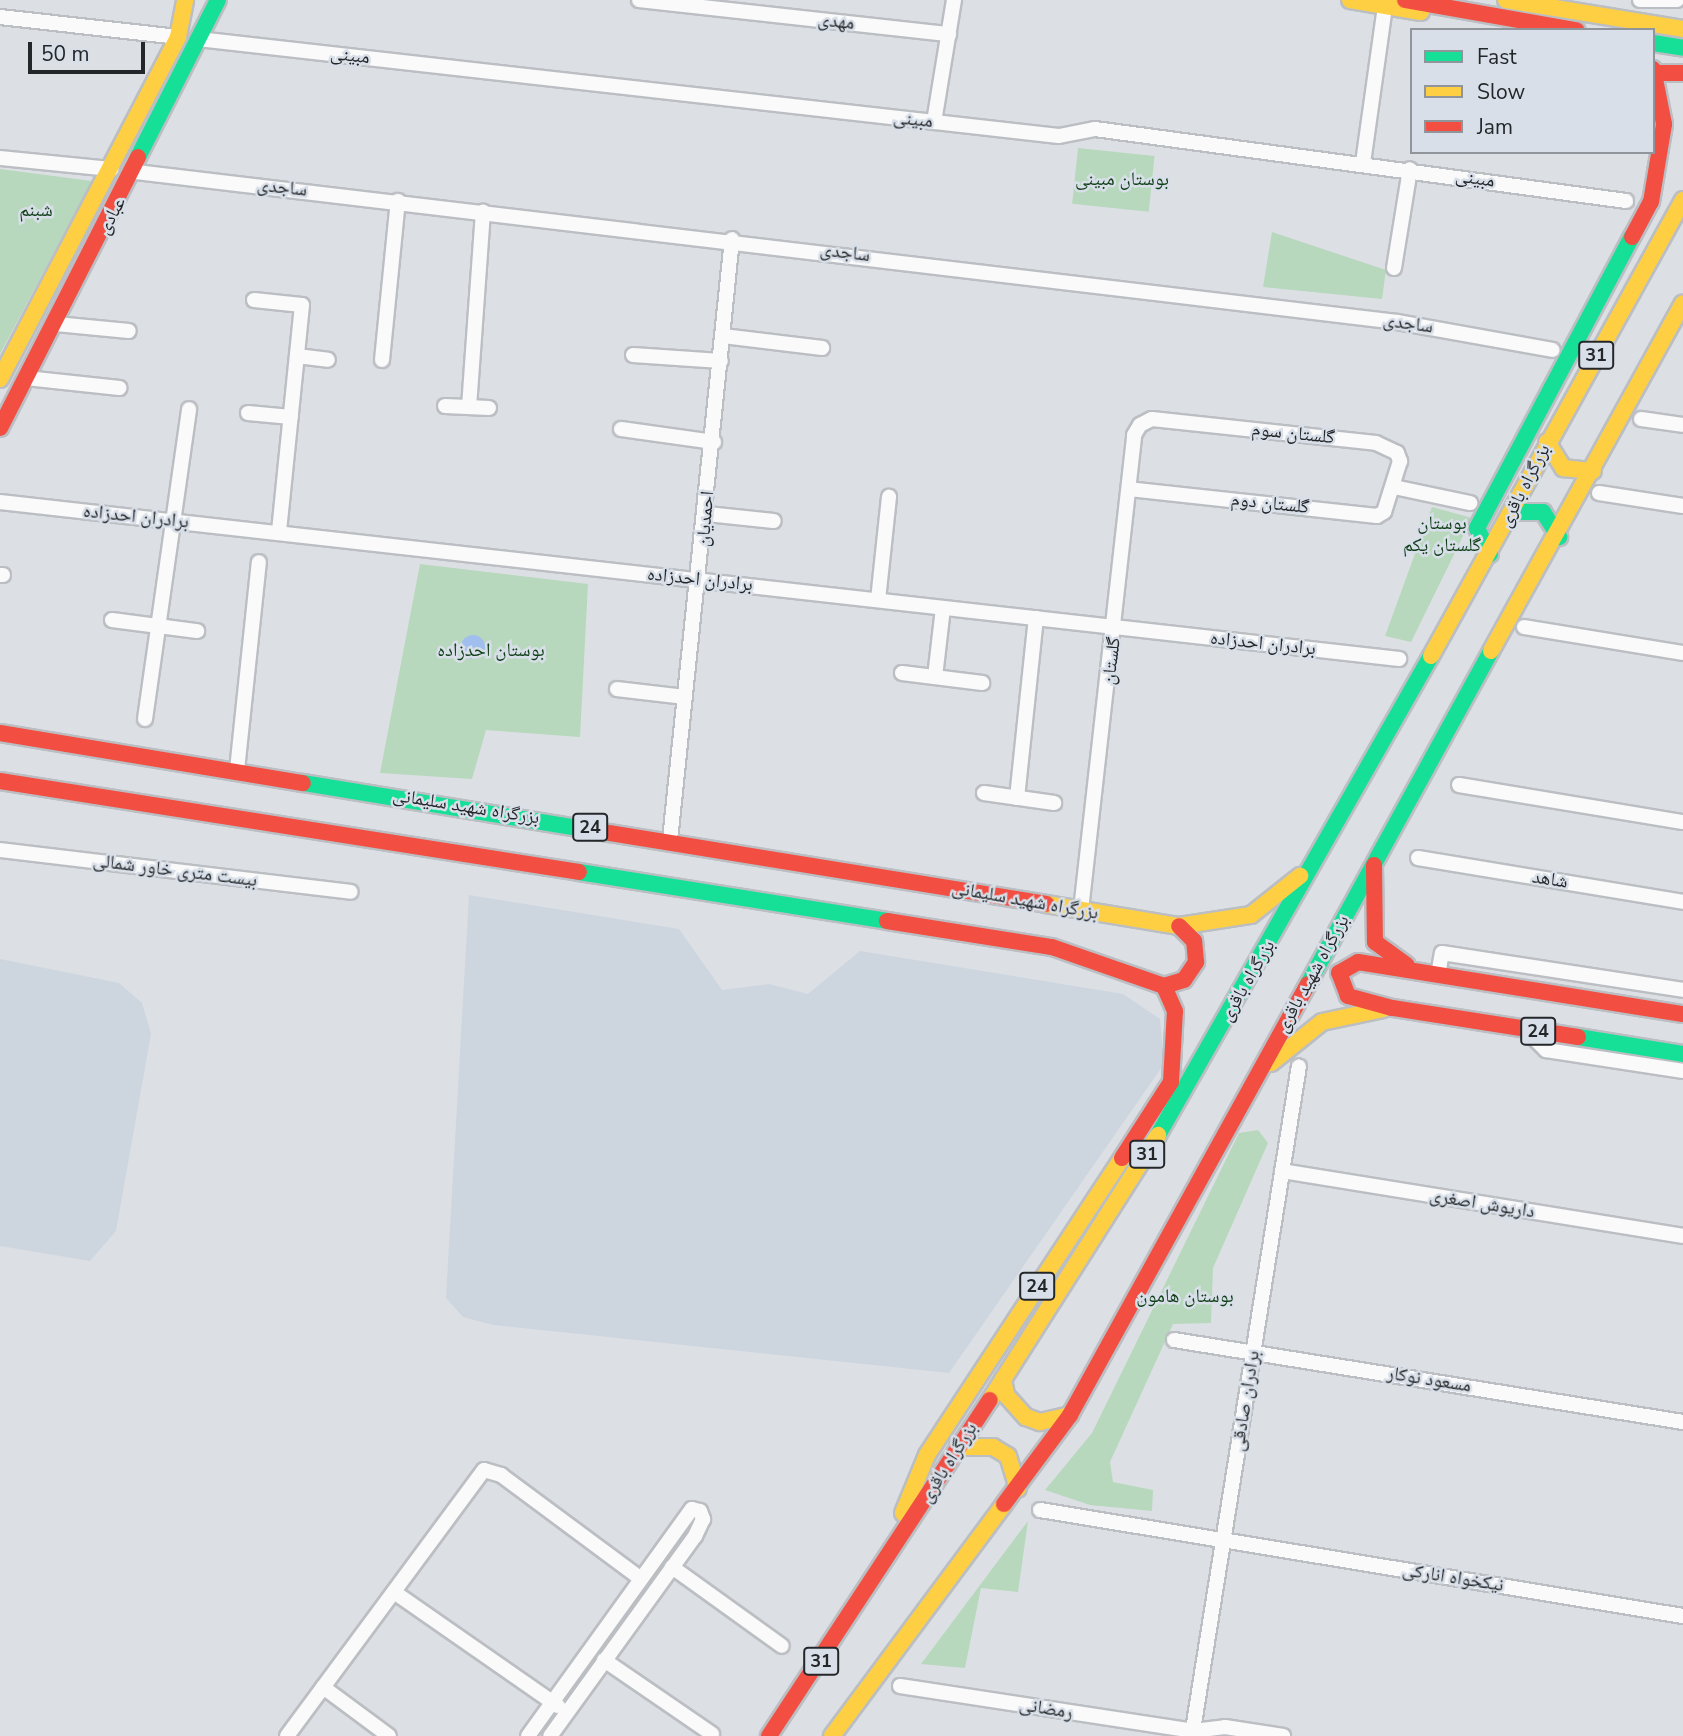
<!DOCTYPE html>
<html>
<head>
<meta charset="utf-8">
<style>
	body { margin:0 }
	#map { position:relative; width:1683px; height:1736px; overflow:hidden; background:#dce0e4; font-family:"Nunito Sans","Noto Naskh Arabic",sans-serif }
	div>[style] { position:absolute }
	.built>* { inset:0; background:#cdd5df }
	.green>* { inset:0; background:#b7d8bc; transform-origin:0 0 }
	.water>* { inset:0; background:#a0beee }
	.round { border-radius:50% }
	.roads { filter:drop-shadow(2px 0 #bbbec2) drop-shadow(-2px 0 #bbbec2) drop-shadow(0 2px #bbbec2) drop-shadow(0 -2px #bbbec2) }
	.street>* { height:14px; margin:-7px; padding:0 7px; transform-origin:7px; border-radius:7px; background:#fafafb }
	.fast>* { height:16px; margin:-8px; padding:0 8px; transform-origin:8px; border-radius:8px; background:#16e098 }
	.slow>* { height:16px; margin:-8px; padding:0 8px; transform-origin:8px; border-radius:8px; background:#ffcf43 }
	.jam>* { height:16px; margin:-8px; padding:0 8px; transform-origin:8px; border-radius:8px; background:#f24e42 }
	span { translate:-50% -50%; white-space:nowrap; text-align:center; line-height:1.15; -webkit-text-stroke:5px #d8dfe8; paint-order:stroke }
	.shield-label span { padding:2px 5px; background:#d8dfe8; border:2px solid; border-radius:5px; -webkit-text-stroke-width:0 }
	.shield-label { font-size:18px; color:#24272a; font-weight:700 }
	.street-label { font-size:19px; color:#24272a }
	.park-label { font-size:19px; color:#103f18 }
	.legend { position:absolute; left:1410px; top:28px; width:245px; height:126px; box-sizing:border-box; background:#d8dfe8; border:2px solid #90959c; margin:0; padding:9px 12px; list-style:none; font-size:21px; color:#24272a }
	.legend li { display:flex; align-items:center; gap:14px; height:35px }
	.legend b { width:35px; border:2px solid #90959c }
	.scale { position:absolute; left:28px; top:42px; width:117px; height:32px; box-sizing:border-box; border:4px solid #24272a; border-top:0; padding-left:9px; font-size:21px; line-height:24px; white-space:nowrap; color:#24272a; -webkit-text-stroke:5px #d8dfe8; paint-order:stroke }
</style>
</head>
<body>
<div id="map">
	<div class="built">
		<div style="clip-path:polygon(469px 895px,679px 929px,722px 990px,769px 984px,808px 994px,860px 951px,1123px 994px,1160px 1019px,1164px 1064px,949px 1373px,493px 1325px,463px 1317px,446px 1298px)"></div>
		<div style="clip-path:polygon(0 959px,119px 983px,142px 1003px,151px 1034px,116px 1231px,90px 1261px,0 1246px)"></div>
	</div>
	<div class="green">
		<div style="left:1078px;top:148px;width:77px;height:56px;rotate:6deg"></div>
		<div style="clip-path:polygon(0 169px,92px 181px,0 354px)"></div>
		<div style="clip-path:polygon(1272px 232px,1386px 270px,1382px 299px,1263px 287px)"></div>
		<div style="clip-path:polygon(1432px 507px,1472px 518px,1411px 642px,1385px 636px)"></div>
		<div style="clip-path:polygon(420px 564px,588px 584px,580px 737px,486px 730px,472px 779px,380px 773px)"></div>
		<div style="clip-path:polygon(1258px 1130px,1268px 1143px,1213px 1268px,1211px 1323px,1173px 1324px,1110px 1462px,1113px 1482px,1153px 1490px,1152px 1511px,1090px 1505px,1045px 1490px,1092px 1433px,1239px 1133px)"></div>
		<div style="clip-path:polygon(1028px 1521px,1018px 1592px,981px 1588px,965px 1668px,921px 1664px)"></div>
	</div>
	<div class="water">
		<div class="round" style="left:461px;top:635px;width:24px;height:24px"></div>
	</div>
	<div class="roads">
		<div class="street">
			<div style="left:639px;top:0;width:312px;rotate:6.3deg"></div>
			<div style="left:1640px;top:0;width:37px"></div>
			<div style="left:0;top:17px;width:179px;rotate:6.4deg"></div>
			<div style="left:198px;top:39px;width:866px;rotate:6.43deg"></div>
			<div style="left:1059px;top:136px;width:37px;rotate:-11deg"></div>
			<div style="left:1095px;top:129px;width:536px;rotate:7.72deg"></div>
			<div style="left:934px;top:122px;width:124px;rotate:-80.7deg"></div>
			<div style="left:0;top:158px;width:112px;rotate:5.7deg"></div>
			<div style="left:1363px;top:163px;width:159px;rotate:-82deg"></div>
			<div style="left:136px;top:172px;width:1270px;rotate:6.78deg"></div>
			<div style="left:1397px;top:322px;width:158px;rotate:10.2deg"></div>
			<div style="left:1394px;top:268px;width:100px;rotate:-80.8deg"></div>
			<div style="left:254px;top:300px;width:48px;rotate:5.9deg"></div>
			<div style="left:302px;top:305px;width:229px;rotate:95.8deg"></div>
			<div style="left:56px;top:324px;width:73px;rotate:5.5deg"></div>
			<div style="left:723px;top:336px;width:100px;rotate:6.9deg"></div>
			<div style="left:633px;top:355px;width:88px;rotate:3.9deg"></div>
			<div style="left:297px;top:356px;width:31px;rotate:7deg"></div>
			<div style="left:382px;top:360px;width:160px;rotate:-84.3deg"></div>
			<div style="left:26px;top:378px;width:94px;rotate:6.1deg"></div>
			<div style="left:445px;top:406px;width:44px;rotate:2.6deg"></div>
			<div style="left:469px;top:407px;width:196px;rotate:-85.9deg"></div>
			<div style="left:248px;top:413px;width:43px;rotate:5.3deg"></div>
			<div style="left:1641px;top:419px;width:42px;rotate:8.1deg"></div>
			<div style="left:621px;top:429px;width:94px;rotate:8deg"></div>
			<div style="left:1394px;top:487px;width:78px;rotate:11.9deg"></div>
			<div style="left:1599px;top:493px;width:85px;rotate:8.8deg"></div>
			<div style="left:0;top:502px;width:1408px;rotate:6.4deg"></div>
			<div style="left:707px;top:514px;width:67px;rotate:6deg"></div>
			<div style="left:0;top:575px;width:3px"></div>
			<div style="left:878px;top:600px;width:104px;rotate:-83.9deg"></div>
			<div style="left:112px;top:620px;width:86px;rotate:7.4deg"></div>
			<div style="left:1524px;top:627px;width:161px;rotate:9.3deg"></div>
			<div style="left:902px;top:673px;width:81px;rotate:7.1deg"></div>
			<div style="left:935px;top:677px;width:69px;rotate:-83.4deg"></div>
			<div style="left:617px;top:689px;width:68px;rotate:6.7deg"></div>
			<div style="left:145px;top:719px;width:313px;rotate:-81.9deg"></div>
			<div style="left:237px;top:770px;width:209px;rotate:-84deg"></div>
			<div style="left:1459px;top:785px;width:227px;rotate:9.4deg"></div>
			<div style="left:984px;top:793px;width:71px;rotate:8.1deg"></div>
			<div style="left:1017px;top:798px;width:181px;rotate:-84deg"></div>
			<div style="left:670px;top:840px;width:604px;rotate:-84.11deg"></div>
			<div style="left:0;top:850px;width:353px;rotate:6.8deg"></div>
			<div style="left:1418px;top:858px;width:269px;rotate:9.4deg"></div>
			<div style="left:1081px;top:910px;width:478px;rotate:-83.6deg"></div>
			<div style="left:1134px;top:435px;width:12px;rotate:-59deg"></div>
			<div style="left:1140px;top:425px;width:13px;rotate:-27deg"></div>
			<div style="left:1152px;top:419px;width:225px;rotate:6.1deg"></div>
			<div style="left:1376px;top:443px;width:23px;rotate:25deg"></div>
			<div style="left:1397px;top:453px;width:9px;rotate:69deg"></div>
			<div style="left:1400px;top:461px;width:53px;rotate:107.4deg"></div>
			<div style="left:1384px;top:512px;width:8px;rotate:150deg"></div>
			<div style="left:1377px;top:516px;width:249px;rotate:-173.8deg"></div>
			<div style="left:1438px;top:975px;width:22px;rotate:-80deg"></div>
			<div style="left:1442px;top:953px;width:244px;rotate:8.7deg"></div>
			<div style="left:1525px;top:1029px;width:30px;rotate:45deg"></div>
			<div style="left:1546px;top:1050px;width:139px;rotate:8.7deg"></div>
			<div style="left:1282px;top:1171px;width:406px;rotate:9.2deg"></div>
			<div style="left:1174px;top:1340px;width:516px;rotate:9.15deg"></div>
			<div style="left:1040px;top:1510px;width:652px;rotate:9.36deg"></div>
			<div style="left:672px;top:1567px;width:135px;rotate:35.7deg"></div>
			<div style="left:394px;top:1592px;width:200px;rotate:34.8deg"></div>
			<div style="left:604px;top:1660px;width:131px;rotate:34.4deg"></div>
			<div style="left:900px;top:1686px;width:296px;rotate:8.7deg"></div>
			<div style="left:1193px;top:1731px;width:32px;rotate:-7deg"></div>
			<div style="left:1225px;top:1727px;width:59px;rotate:8.8deg"></div>
			<div style="left:323px;top:1687px;width:82px;rotate:36.6deg"></div>
			<div style="left:287px;top:1736px;width:331px;rotate:-53.5deg"></div>
			<div style="left:484px;top:1470px;width:18px;rotate:16deg"></div>
			<div style="left:501px;top:1475px;width:174px;rotate:36.6deg"></div>
			<div style="left:528px;top:1736px;width:280px;rotate:-54.2deg"></div>
			<div style="left:692px;top:1509px;width:8px;rotate:14deg"></div>
			<div style="left:700px;top:1511px;width:9px;rotate:69deg"></div>
			<div style="left:703px;top:1519px;width:19px;rotate:115deg"></div>
			<div style="left:695px;top:1536px;width:247px;rotate:125.9deg"></div>
			<div style="left:1192px;top:1736px;width:678px;rotate:-80.93deg"></div>
		</div>
		<div class="fast">
			<div style="left:1653px;top:43px;width:30px;rotate:9deg"></div>
			<div style="left:138px;top:157px;width:176px;rotate:-63deg"></div>
			<div style="left:1513px;top:512px;width:30px"></div>
			<div style="left:1543px;top:512px;width:30px;rotate:57deg"></div>
			<div style="left:1490px;top:554px;width:29px;rotate:-117deg"></div>
			<div style="left:1477px;top:528px;width:330px;rotate:-62deg"></div>
			<div style="left:303px;top:783px;width:310px;rotate:9.3deg"></div>
			<div style="left:579px;top:872px;width:312px;rotate:9deg"></div>
			<div style="left:1308px;top:984px;width:380px;rotate:-61.2deg"></div>
			<div style="left:1578px;top:1037px;width:106px;rotate:9.2deg"></div>
			<div style="left:1158px;top:1135px;width:551px;rotate:-60.32deg"></div>
		</div>
		<div class="slow">
			<div style="left:1350px;top:0;width:72px;rotate:9.6deg"></div>
			<div style="left:1506px;top:0;width:179px;rotate:9.3deg"></div>
			<div style="left:0;top:379px;width:386px;rotate:-62.5deg"></div>
			<div style="left:178px;top:37px;width:38px;rotate:-79deg"></div>
			<div style="left:1547px;top:442px;width:31px;rotate:58deg"></div>
			<div style="left:1563px;top:468px;width:30px;rotate:6deg"></div>
			<div style="left:1491px;top:651px;width:397px;rotate:-61.1deg"></div>
			<div style="left:1431px;top:656px;width:521px;rotate:-61.07deg"></div>
			<div style="left:1046px;top:904px;width:135px;rotate:9.4deg"></div>
			<div style="left:1179px;top:926px;width:73px;rotate:-8.7deg"></div>
			<div style="left:1251px;top:915px;width:63px;rotate:-38.5deg"></div>
			<div style="left:1271px;top:1063px;width:65px;rotate:-38.8deg"></div>
			<div style="left:1322px;top:1022px;width:62px;rotate:-12deg"></div>
			<div style="left:1003px;top:1379px;width:16px;rotate:79deg"></div>
			<div style="left:1006px;top:1395px;width:30px;rotate:48deg"></div>
			<div style="left:1026px;top:1417px;width:15px;rotate:20deg"></div>
			<div style="left:1040px;top:1422px;width:31px;rotate:-13deg"></div>
			<div style="left:990px;top:1400px;width:314px;rotate:-57.6deg"></div>
			<div style="left:958px;top:1447px;width:35px"></div>
			<div style="left:993px;top:1447px;width:17px;rotate:31deg"></div>
			<div style="left:1008px;top:1456px;width:34px;rotate:73deg"></div>
			<div style="left:903px;top:1513px;width:63px;rotate:-67.5deg"></div>
			<div style="left:927px;top:1455px;width:355px;rotate:-56.7deg"></div>
			<div style="left:832px;top:1736px;width:289px;rotate:-53.4deg"></div>
		</div>
		<div class="jam">
			<div style="left:1405px;top:0;width:174px;rotate:10deg"></div>
			<div style="left:1656px;top:73px;width:27px"></div>
			<div style="left:1632px;top:237px;width:40px;rotate:-62deg"></div>
			<div style="left:1651px;top:202px;width:79px;rotate:-80.5deg"></div>
			<div style="left:1664px;top:124px;width:56px;rotate:-101.3deg"></div>
			<div style="left:0;top:428px;width:304px;rotate:-63deg"></div>
			<div style="left:0;top:733px;width:307px;rotate:9.4deg"></div>
			<div style="left:0;top:781px;width:586px;rotate:8.93deg"></div>
			<div style="left:609px;top:833px;width:443px;rotate:9.2deg"></div>
			<div style="left:1374px;top:865px;width:77px;rotate:89.3deg"></div>
			<div style="left:1375px;top:942px;width:39px;rotate:36deg"></div>
			<div style="left:887px;top:921px;width:167px;rotate:9deg"></div>
			<div style="left:1052px;top:947px;width:119px;rotate:19.2deg"></div>
			<div style="left:1164px;top:986px;width:21px;rotate:-17deg"></div>
			<div style="left:1184px;top:980px;width:22px;rotate:-56deg"></div>
			<div style="left:1196px;top:962px;width:21px;rotate:-95deg"></div>
			<div style="left:1194px;top:941px;width:21px;rotate:-135deg"></div>
			<div style="left:1578px;top:1037px;width:188px;rotate:-171.1deg"></div>
			<div style="left:1392px;top:1008px;width:46px;rotate:-164.7deg"></div>
			<div style="left:1348px;top:996px;width:25px;rotate:-111deg"></div>
			<div style="left:1339px;top:973px;width:22px;rotate:-30deg"></div>
			<div style="left:1358px;top:962px;width:329px;rotate:9.1deg"></div>
			<div style="left:1122px;top:1158px;width:90px;rotate:-57.2deg"></div>
			<div style="left:1171px;top:1082px;width:71px;rotate:-86.8deg"></div>
			<div style="left:1175px;top:1011px;width:27px;rotate:-114deg"></div>
			<div style="left:1004px;top:1504px;width:111px;rotate:-53.4deg"></div>
			<div style="left:1070px;top:1415px;width:492px;rotate:-61.1deg"></div>
			<div style="left:769px;top:1736px;width:402px;rotate:-56.7deg"></div>
		</div>
	</div>
	<div class="shield-label">
		<span style="left:1596px;top:355px">31</span>
		<span style="left:590px;top:827px">24</span>
		<span style="left:1538px;top:1031px">24</span>
		<span style="left:1147px;top:1154px">31</span>
		<span style="left:1037px;top:1286px">24</span>
		<span style="left:821px;top:1661px">31</span>
	</div>
	<div class="street-label">
		<span style="left:836px;top:22px;rotate:6deg">مهدی</span>
		<span style="left:350px;top:56px;rotate:6deg">مبینی</span>
		<span style="left:913px;top:120px;rotate:6deg">مبینی</span>
		<span style="left:1475px;top:179px;rotate:8deg">مبینی</span>
		<span style="left:282px;top:188px;rotate:6deg">ساجدی</span>
		<span style="left:112px;top:216px;rotate:-62deg">عبادی</span>
		<span style="left:845px;top:253px;rotate:7deg">ساجدی</span>
		<span style="left:1408px;top:324px;rotate:8deg">ساجدی</span>
		<span style="left:1293px;top:434px;rotate:6deg">گلستان سوم</span>
		<span style="left:1525px;top:486px;rotate:-63deg">بزرگراه باقری</span>
		<span style="left:1270px;top:504px;rotate:6deg">گلستان دوم</span>
		<span style="left:136px;top:517px;rotate:6deg">برادران احدزاده</span>
		<span style="left:706px;top:519px;rotate:-85deg">احمدیان</span>
		<span style="left:700px;top:580px;rotate:6deg">برادران احدزاده</span>
		<span style="left:1263px;top:644px;rotate:6deg">برادران احدزاده</span>
		<span style="left:1112px;top:661px;rotate:-83deg">گلستان</span>
		<span style="left:466px;top:807px;rotate:9deg">بزرگراه شهید سلیمانی</span>
		<span style="left:175px;top:871px;rotate:7deg">بیست متری خاور شمالی</span>
		<span style="left:1550px;top:880px;rotate:9deg">شاهد</span>
		<span style="left:1025px;top:901px;rotate:10deg">بزرگراه شهید سلیمانی</span>
		<span style="left:1313px;top:974px;rotate:-61deg">بزرگراه شهید باقری</span>
		<span style="left:1248px;top:981px;rotate:-60deg">بزرگراه باقری</span>
		<span style="left:1482px;top:1204px;rotate:9deg">داریوش اصغری</span>
		<span style="left:1429px;top:1380px;rotate:9deg">مسعود نوکار</span>
		<span style="left:1246px;top:1401px;rotate:-81deg">برادران صادقی</span>
		<span style="left:949px;top:1463px;rotate:-58deg">بزرگراه باقری</span>
		<span style="left:1453px;top:1578px;rotate:9deg">نیکخواه انارکی</span>
		<span style="left:1046px;top:1709px;rotate:9deg">رمضانی</span>
	</div>
	<div class="park-label">
		<span style="left:1122px;top:180px">بوستان مبینی</span>
		<span style="left:36px;top:211px">شبنم</span>
		<span style="left:1442px;top:535px">بوستان<br>گلستان یکم</span>
		<span style="left:491px;top:651px">بوستان احدزاده</span>
		<span style="left:1185px;top:1297px">بوستان هامون</span>
	</div>
	<ul class="legend">
	<li><b style="height:9px;background:#16e098"></b>Fast</li>
	<li><b style="height:9px;background:#ffcf43"></b>Slow</li>
	<li><b style="height:9px;background:#f24e42"></b>Jam</li>
	</ul>
	<div class="scale">50 m</div>
</div>
</body>
</html>
